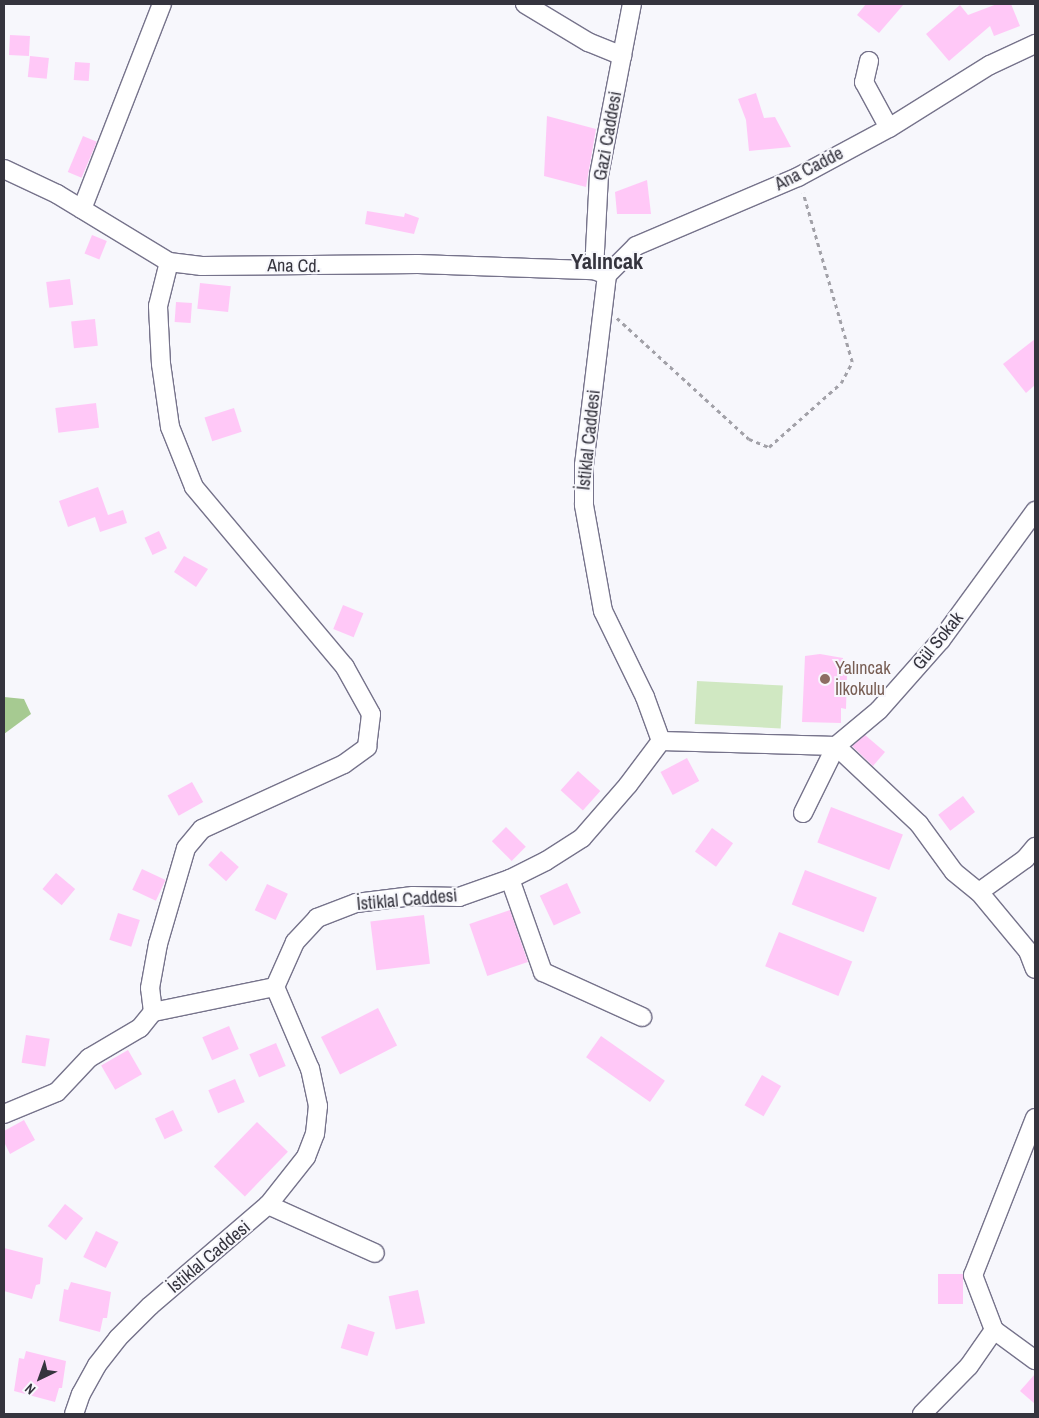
<!DOCTYPE html>
<html>
<head>
<meta charset="utf-8">
<style>
	body { margin:0 }
	#map { position:relative; width:1039px; height:1418px; overflow:hidden; background:#f7f7fc; font-family:"Archivo Narrow",sans-serif }
	div>[style] { position:absolute }
	.green>* { inset:0; background:#d0e8c2; transform-origin:0 0 }
	.forest>* { inset:0; background:#a6ca91 }
	.building>* { inset:0; background:#ffc8f7; transform-origin:0 0 }
	.path>* { height:2.5px; margin-top:-1.25px; transform-origin:0; background:repeating-linear-gradient(90deg,#a2a1a8 0 4px,transparent 0 8px) }
	.roads { filter:drop-shadow(1px 0 #76738b) drop-shadow(-1px 0 #76738b) drop-shadow(0 1px #76738b) drop-shadow(0 -1px #76738b) }
	.minor>* { height:18px; margin:-9px; padding:0 9px; transform-origin:9px; border-radius:9px; background:#fff }
	.dots>* { width:14px; height:14px; translate:-50% -50%; box-sizing:border-box; border:2px solid #f7f7fc; border-radius:50% }
	span { translate:-50% -50%; white-space:nowrap; text-align:center; line-height:1.15; -webkit-text-stroke:4px #f7f7fc; paint-order:stroke }
	.street-label { font-size:18px; color:#35343e }
	.education-label { font-size:18px; color:#785e54 }
	.left { translate:0 -50%; text-align:left }
	.district-label { font-size:22px; color:#35343e; font-weight:700 }
	.frame { position:absolute; inset:0; border:5px solid #35343e; pointer-events:none }
	.north { position:absolute; left:15px; top:1353px; width:50px; height:50px; -webkit-text-stroke:4px #f7f7fc; paint-order:stroke; rotate:222deg; font-size:14px; font-weight:700; line-height:20px; text-align:center; color:#35343e }
	.north::after { content:''; display:block; margin:auto; width:18px; height:22px; background:#35343e; clip-path:polygon(50% 0,100% 100%,50% 72%,0 100%) }
</style>
</head>
<body>
<div id="map">
	<div class="green">
		<div style="left:697px;top:681px;width:86px;height:43px;rotate:3deg"></div>
	</div>
	<div class="forest">
		<div style="clip-path:polygon(4px 697px,24px 699px,31px 714px,4px 734px)"></div>
	</div>
	<div class="building">
		<div style="clip-path:polygon(866px 4px,904px 4px,879px 33px,857px 15px)"></div>
		<div style="clip-path:polygon(997px 4px,1011px 4px,1020px 26px,994px 36px,990px 26px,949px 61px,926px 34px,960px 5px,968px 15px)"></div>
		<div style="left:10px;top:35px;width:20px;height:20px;rotate:3deg"></div>
		<div style="left:30px;top:56px;width:19px;height:21px;rotate:6deg"></div>
		<div style="left:75px;top:62px;width:15px;height:18px;rotate:4deg"></div>
		<div style="clip-path:polygon(756px 93px,764px 118px,775px 117px,791px 147px,749px 151px,746px 120px,738px 99px)"></div>
		<div style="clip-path:polygon(547px 116px,596px 129px,586px 187px,544px 176px)"></div>
		<div style="left:83px;top:136px;width:15px;height:39px;rotate:23deg"></div>
		<div style="clip-path:polygon(647px 180px,651px 214px,617px 214px,615px 192px)"></div>
		<div style="clip-path:polygon(367px 211px,404px 217px,405px 213px,419px 218px,414px 234px,365px 224px)"></div>
		<div style="left:92px;top:235px;width:16px;height:20px;rotate:22deg"></div>
		<div style="left:70px;top:279px;width:26px;height:24px;rotate:83deg"></div>
		<div style="left:200px;top:283px;width:31px;height:26px;rotate:6deg"></div>
		<div style="left:176px;top:302px;width:16px;height:20px;rotate:4deg"></div>
		<div style="left:95px;top:319px;width:27px;height:24px;rotate:84deg"></div>
		<div style="clip-path:polygon(1035px 339px,1035px 385px,1026px 393px,1003px 364px)"></div>
		<div style="left:96px;top:403px;width:25px;height:41px;rotate:83deg"></div>
		<div style="left:234px;top:408px;width:25px;height:31px;rotate:72deg"></div>
		<div style="clip-path:polygon(98px 487px,108px 515px,123px 510px,127px 523px,100px 532px,95px 517px,68px 527px,59px 501px)"></div>
		<div style="left:159px;top:531px;width:19px;height:16px;rotate:65deg"></div>
		<div style="clip-path:polygon(184px 556px,208px 569px,196px 587px,174px 572px)"></div>
		<div style="left:343px;top:605px;width:22px;height:26px;rotate:22deg"></div>
		<div style="clip-path:polygon(820px 654px,843px 658px,843px 674px,847px 674px,846px 709px,841px 708px,841px 723px,802px 722px,805px 656px)"></div>
		<div style="clip-path:polygon(865px 735px,885px 752px,873px 766px,852px 746px)"></div>
		<div style="left:687px;top:758px;width:26px;height:30px;rotate:62deg"></div>
		<div style="left:578px;top:771px;width:30px;height:26px;rotate:42deg"></div>
		<div style="left:192px;top:782px;width:23px;height:28px;rotate:61deg"></div>
		<div style="left:963px;top:796px;width:20px;height:31px;rotate:53deg"></div>
		<div style="left:831px;top:807px;width:77px;height:38px;rotate:21deg"></div>
		<div style="left:506px;top:827px;width:28px;height:20px;rotate:45deg"></div>
		<div style="left:712px;top:828px;width:26px;height:29px;rotate:36deg"></div>
		<div style="left:221px;top:851px;width:24px;height:19px;rotate:42deg"></div>
		<div style="left:142px;top:869px;width:26px;height:23px;rotate:25deg"></div>
		<div style="left:805px;top:870px;width:77px;height:37px;rotate:21deg"></div>
		<div style="left:56px;top:873px;width:25px;height:21px;rotate:40deg"></div>
		<div style="left:567px;top:883px;width:33px;height:30px;rotate:65deg"></div>
		<div style="left:267px;top:884px;width:23px;height:29px;rotate:25deg"></div>
		<div style="left:510px;top:910px;width:55px;height:43px;rotate:71deg"></div>
		<div style="left:118px;top:913px;width:23px;height:28px;rotate:18deg"></div>
		<div style="left:424px;top:915px;width:49px;height:54px;rotate:83deg"></div>
		<div style="left:779px;top:932px;width:79px;height:37px;rotate:22deg"></div>
		<div style="left:378px;top:1008px;width:42px;height:64px;rotate:63deg"></div>
		<div style="left:229px;top:1026px;width:25px;height:29px;rotate:67deg"></div>
		<div style="left:26px;top:1035px;width:24px;height:28px;rotate:9deg"></div>
		<div style="left:601px;top:1036px;width:78px;height:26px;rotate:35deg"></div>
		<div style="left:276px;top:1043px;width:25px;height:29px;rotate:67deg"></div>
		<div style="left:128px;top:1050px;width:28px;height:31px;rotate:60deg"></div>
		<div style="left:762px;top:1075px;width:22px;height:35px;rotate:30deg"></div>
		<div style="left:235px;top:1079px;width:25px;height:29px;rotate:67deg"></div>
		<div style="left:173px;top:1110px;width:23px;height:20px;rotate:65deg"></div>
		<div style="clip-path:polygon(24px 1120px,35px 1140px,10px 1154px,4px 1142px,4px 1131px)"></div>
		<div style="left:257px;top:1122px;width:43px;height:62px;rotate:44deg"></div>
		<div style="left:65px;top:1204px;width:23px;height:28px;rotate:38deg"></div>
		<div style="left:96px;top:1231px;width:25px;height:29px;rotate:26deg"></div>
		<div style="clip-path:polygon(4px 1248px,43px 1258px,40px 1284px,36px 1285px,32px 1299px,4px 1291px)"></div>
		<div style="left:938px;top:1274px;width:25px;height:30px"></div>
		<div style="clip-path:polygon(71px 1282px,111px 1292px,107px 1318px,103px 1318px,100px 1332px,59px 1321px,64px 1289px,68px 1290px)"></div>
		<div style="left:418px;top:1290px;width:34px;height:30px;rotate:78deg"></div>
		<div style="left:348px;top:1324px;width:28px;height:25px;rotate:17deg"></div>
		<div style="clip-path:polygon(26px 1351px,66px 1361px,62px 1388px,59px 1388px,55px 1402px,14px 1391px,19px 1358px,24px 1359px)"></div>
		<div style="clip-path:polygon(1035px 1374px,1035px 1404px,1020px 1391px)"></div>
	</div>
	<div class="path">
		<div style="left:617px;top:318px;width:179px;rotate:42.5deg"></div>
		<div style="left:749px;top:439px;width:22px;rotate:22deg"></div>
		<div style="left:769px;top:447px;width:96px;rotate:-41.6deg"></div>
		<div style="left:841px;top:383px;width:24px;rotate:-62deg"></div>
		<div style="left:852px;top:362px;width:176px;rotate:-106.2deg"></div>
	</div>
	<div class="roads">
		<div class="minor">
			<div style="left:525px;top:4px;width:74px;rotate:31.1deg"></div>
			<div style="left:588px;top:42px;width:37px;rotate:22deg"></div>
			<div style="left:869px;top:61px;width:22px;rotate:103deg"></div>
			<div style="left:864px;top:82px;width:52px;rotate:61.5deg"></div>
			<div style="left:4px;top:169px;width:59px;rotate:25.3deg"></div>
			<div style="left:57px;top:194px;width:131px;rotate:31.3deg"></div>
			<div style="left:169px;top:262px;width:33px;rotate:7deg"></div>
			<div style="left:202px;top:266px;width:216px;rotate:-0.5deg"></div>
			<div style="left:418px;top:264px;width:176px;rotate:2deg"></div>
			<div style="left:594px;top:270px;width:14px;rotate:21deg"></div>
			<div style="left:82px;top:209px;width:220px;rotate:-68.7deg"></div>
			<div style="left:594px;top:270px;width:95px;rotate:-87deg"></div>
			<div style="left:599px;top:175px;width:174px;rotate:-79.1deg"></div>
			<div style="left:661px;top:741px;width:175px;rotate:1.6deg"></div>
			<div style="left:836px;top:746px;width:114px;rotate:43.2deg"></div>
			<div style="left:919px;top:824px;width:59px;rotate:53.9deg"></div>
			<div style="left:954px;top:872px;width:32px;rotate:39deg"></div>
			<div style="left:979px;top:892px;width:77px;rotate:50.3deg"></div>
			<div style="left:1028px;top:951px;width:19px;rotate:69deg"></div>
			<div style="left:803px;top:813px;width:75px;rotate:-63.8deg"></div>
			<div style="left:836px;top:746px;width:56px;rotate:-39.9deg"></div>
			<div style="left:879px;top:710px;width:94px;rotate:-48.5deg"></div>
			<div style="left:941px;top:640px;width:160px;rotate:-53.9deg"></div>
			<div style="left:510px;top:879px;width:99px;rotate:70.5deg"></div>
			<div style="left:543px;top:972px;width:109px;rotate:24.4deg"></div>
			<div style="left:979px;top:892px;width:57px;rotate:-35.7deg"></div>
			<div style="left:1025px;top:859px;width:16px;rotate:-50deg"></div>
			<div style="left:153px;top:1012px;width:24px;rotate:-97deg"></div>
			<div style="left:150px;top:988px;width:45px;rotate:-79.7deg"></div>
			<div style="left:158px;top:944px;width:100px;rotate:-73.7deg"></div>
			<div style="left:186px;top:848px;width:25px;rotate:-50deg"></div>
			<div style="left:202px;top:829px;width:156px;rotate:-24.6deg"></div>
			<div style="left:344px;top:764px;width:29px;rotate:-36deg"></div>
			<div style="left:367px;top:747px;width:33px;rotate:-83deg"></div>
			<div style="left:371px;top:714px;width:54px;rotate:-119deg"></div>
			<div style="left:345px;top:667px;width:235px;rotate:-130deg"></div>
			<div style="left:194px;top:487px;width:65px;rotate:-111.8deg"></div>
			<div style="left:170px;top:427px;width:64px;rotate:-98.1deg"></div>
			<div style="left:161px;top:364px;width:58px;rotate:-93deg"></div>
			<div style="left:158px;top:306px;width:45px;rotate:-76deg"></div>
			<div style="left:4px;top:1114px;width:57px;rotate:-22.5deg"></div>
			<div style="left:57px;top:1092px;width:47px;rotate:-46.7deg"></div>
			<div style="left:89px;top:1058px;width:59px;rotate:-30.5deg"></div>
			<div style="left:140px;top:1028px;width:21px;rotate:-51deg"></div>
			<div style="left:153px;top:1012px;width:125px;rotate:-11.6deg"></div>
			<div style="left:1035px;top:1118px;width:169px;rotate:111.5deg"></div>
			<div style="left:973px;top:1275px;width:59px;rotate:69.1deg"></div>
			<div style="left:994px;top:1330px;width:51px;rotate:36.2deg"></div>
			<div style="left:268px;top:1205px;width:117px;rotate:24.2deg"></div>
			<div style="left:74px;top:1414px;width:21px;rotate:-71deg"></div>
			<div style="left:81px;top:1394px;width:33px;rotate:-61deg"></div>
			<div style="left:97px;top:1365px;width:34px;rotate:-52deg"></div>
			<div style="left:118px;top:1338px;width:45px;rotate:-45deg"></div>
			<div style="left:150px;top:1306px;width:155px;rotate:-40.6deg"></div>
			<div style="left:268px;top:1205px;width:61px;rotate:-51.6deg"></div>
			<div style="left:306px;top:1157px;width:25px;rotate:-69deg"></div>
			<div style="left:315px;top:1134px;width:28px;rotate:-84deg"></div>
			<div style="left:318px;top:1106px;width:38px;rotate:-102deg"></div>
			<div style="left:310px;top:1069px;width:89px;rotate:-113.1deg"></div>
			<div style="left:275px;top:987px;width:49px;rotate:-66deg"></div>
			<div style="left:295px;top:942px;width:33px;rotate:-47deg"></div>
			<div style="left:317px;top:918px;width:42px;rotate:-21deg"></div>
			<div style="left:356px;top:903px;width:57px;rotate:-7deg"></div>
			<div style="left:413px;top:896px;width:46px;rotate:1.2deg"></div>
			<div style="left:459px;top:897px;width:54px;rotate:-19.4deg"></div>
			<div style="left:510px;top:879px;width:40px;rotate:-26.6deg"></div>
			<div style="left:546px;top:861px;width:43px;rotate:-32.6deg"></div>
			<div style="left:582px;top:838px;width:70px;rotate:-49deg"></div>
			<div style="left:628px;top:785px;width:55px;rotate:-53.1deg"></div>
			<div style="left:661px;top:741px;width:47px;rotate:-110deg"></div>
			<div style="left:645px;top:697px;width:96px;rotate:-116deg"></div>
			<div style="left:603px;top:611px;width:108px;rotate:-100.2deg"></div>
			<div style="left:584px;top:505px;width:40px;rotate:-90deg"></div>
			<div style="left:584px;top:465px;width:191px;rotate:-83.1deg"></div>
			<div style="left:607px;top:275px;width:41px;rotate:-45deg"></div>
			<div style="left:636px;top:246px;width:176px;rotate:-23.1deg"></div>
			<div style="left:798px;top:177px;width:103px;rotate:-28.3deg"></div>
			<div style="left:889px;top:128px;width:119px;rotate:-32deg"></div>
			<div style="left:990px;top:65px;width:50px;rotate:-25deg"></div>
			<div style="left:922px;top:1414px;width:67px;rotate:-45.6deg"></div>
			<div style="left:969px;top:1366px;width:44px;rotate:-55.2deg"></div>
		</div>
	</div>
	<div class="dots">
		<div style="left:825px;top:679px;background:#8d6e63"></div>
	</div>
	<div class="street-label">
		<span style="left:608px;top:136px;rotate:-80deg">Gazi Caddesi</span>
		<span style="left:809px;top:169px;rotate:-27deg">Ana Cadde</span>
		<span style="left:294px;top:266px;rotate:1deg">Ana Cd.</span>
		<span style="left:589px;top:440px;rotate:-84deg">İstiklal Caddesi</span>
		<span style="left:938px;top:641px;rotate:-51deg">Gül Sokak</span>
		<span style="left:407px;top:900px;rotate:-5deg">İstiklal Caddesi</span>
		<span style="left:209px;top:1257px;rotate:-40deg">İstiklal Caddesi</span>
	</div>
	<div class="education-label">
		<span class="left" style="left:835px;top:679px">Yalıncak<br>İlkokulu</span>
	</div>
	<div class="district-label">
		<span style="left:607px;top:262px">Yalıncak</span>
	</div>
	<div class="frame"></div>
	<div class="north">N</div>
</div>
</body>
</html>
